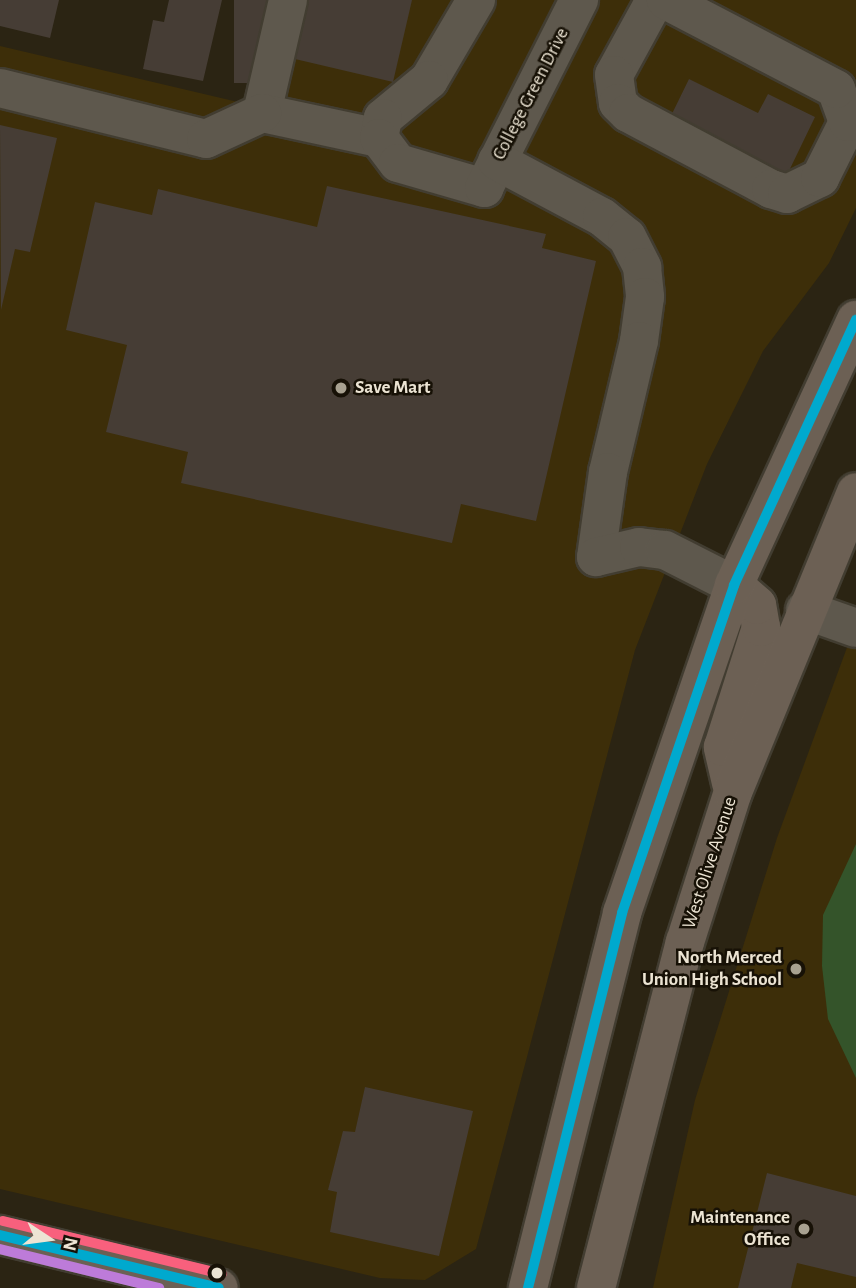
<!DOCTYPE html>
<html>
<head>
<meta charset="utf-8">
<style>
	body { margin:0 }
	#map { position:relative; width:856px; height:1288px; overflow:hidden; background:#2b2413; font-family:"Alegreya Sans",sans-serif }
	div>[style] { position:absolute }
	.built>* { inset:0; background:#3d2e09 }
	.green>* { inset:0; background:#34542a }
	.building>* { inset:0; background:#463d35; transform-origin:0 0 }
	.roads { filter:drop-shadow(2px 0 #423d31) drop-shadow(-2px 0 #423d31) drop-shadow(0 2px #423d31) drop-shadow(0 -2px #423d31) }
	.minor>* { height:38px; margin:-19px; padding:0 19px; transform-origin:19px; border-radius:19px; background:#5e584d }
	.major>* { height:38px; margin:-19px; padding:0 19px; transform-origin:19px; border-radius:19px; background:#6c6054 }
	.bus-1>* { height:10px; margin:-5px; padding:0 5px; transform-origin:5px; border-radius:5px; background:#00a9ce }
	.bus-2>* { height:10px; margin:-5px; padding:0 5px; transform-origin:5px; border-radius:5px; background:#bd7bd9 }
	.bus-3>* { height:10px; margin:-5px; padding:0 5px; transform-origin:5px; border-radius:5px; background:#f8607d }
	.dots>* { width:19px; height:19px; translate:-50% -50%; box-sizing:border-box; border:4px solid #171106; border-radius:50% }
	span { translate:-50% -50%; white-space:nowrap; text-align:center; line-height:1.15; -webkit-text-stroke:5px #171106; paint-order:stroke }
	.street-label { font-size:19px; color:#ece4d3 }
	.poi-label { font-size:19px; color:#ece4d3; font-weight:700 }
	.left { translate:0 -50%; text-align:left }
	.right { translate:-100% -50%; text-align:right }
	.north { position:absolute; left:14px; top:1204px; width:70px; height:70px; -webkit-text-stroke:5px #171106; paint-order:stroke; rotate:103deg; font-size:19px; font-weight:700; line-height:28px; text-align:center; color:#ece4d3 }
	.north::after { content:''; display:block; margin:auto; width:24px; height:32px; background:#ece4d3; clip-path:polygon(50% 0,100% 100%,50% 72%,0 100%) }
</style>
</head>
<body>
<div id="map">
	<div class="built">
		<div style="clip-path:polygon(302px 0,856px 0,856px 208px,829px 263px,763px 351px,707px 464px,635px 650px,476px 1249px,425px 1280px,380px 1278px,0 1189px,0 46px,276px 111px)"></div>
		<div style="clip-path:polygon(856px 623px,856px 1288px,653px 1288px,695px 1100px,777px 838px)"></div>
	</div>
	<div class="green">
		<div style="clip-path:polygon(856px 844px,856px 1078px,828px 1019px,822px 966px,823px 915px)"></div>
	</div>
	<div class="building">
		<div style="clip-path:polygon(0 0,59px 0,50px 38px,0 26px)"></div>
		<div style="clip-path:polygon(169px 0,222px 0,203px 81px,143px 69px,153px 20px,164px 22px)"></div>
		<div style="left:234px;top:0;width:32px;height:83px"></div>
		<div style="clip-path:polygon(309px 0,412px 0,393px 82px,295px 59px)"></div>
		<div style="clip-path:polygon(689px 79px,758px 113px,768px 94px,815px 117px,787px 175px,772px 167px,768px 175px,667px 124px)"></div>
		<div style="clip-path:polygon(0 125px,57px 138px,30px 252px,15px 249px,1px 310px)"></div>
		<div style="clip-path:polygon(327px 186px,546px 234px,542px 248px,596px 261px,536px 521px,461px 504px,452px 543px,181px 483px,188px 452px,106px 432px,127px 345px,66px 330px,95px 202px,152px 215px,158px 189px,317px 227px)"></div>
		<div style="clip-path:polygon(365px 1087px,473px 1111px,439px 1256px,330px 1232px,337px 1192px,328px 1190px,343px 1131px,355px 1132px)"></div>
		<div style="clip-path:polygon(767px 1173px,856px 1196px,856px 1277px,797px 1263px,791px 1288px,738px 1288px)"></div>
	</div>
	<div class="roads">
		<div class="minor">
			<div style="left:288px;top:0;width:116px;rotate:103deg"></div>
			<div style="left:262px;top:113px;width:120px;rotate:12.1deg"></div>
			<div style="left:476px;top:0;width:93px;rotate:120.4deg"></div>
			<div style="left:429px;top:80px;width:60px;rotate:140.4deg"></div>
			<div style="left:383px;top:118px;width:20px;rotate:101deg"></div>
			<div style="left:379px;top:138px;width:31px;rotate:53deg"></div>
			<div style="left:398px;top:163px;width:90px;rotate:16.2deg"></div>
			<div style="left:484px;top:188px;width:211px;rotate:-63.2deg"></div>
			<div style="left:655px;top:0;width:85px;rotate:118.7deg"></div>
			<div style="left:614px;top:75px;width:28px;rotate:82deg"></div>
			<div style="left:618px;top:103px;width:14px;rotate:45deg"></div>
			<div style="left:628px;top:113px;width:162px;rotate:28deg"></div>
			<div style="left:771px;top:189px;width:17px;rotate:17deg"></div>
			<div style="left:787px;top:194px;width:37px;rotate:-26deg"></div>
			<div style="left:820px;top:178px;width:63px;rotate:-63.4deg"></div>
			<div style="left:848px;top:122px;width:35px;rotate:-110deg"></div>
			<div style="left:836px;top:89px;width:192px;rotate:-152.4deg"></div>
			<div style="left:0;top:88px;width:212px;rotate:13.9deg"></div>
			<div style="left:206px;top:139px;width:62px;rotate:-24.9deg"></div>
			<div style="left:497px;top:161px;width:119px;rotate:28.1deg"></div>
			<div style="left:602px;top:217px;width:32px;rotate:39deg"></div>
			<div style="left:627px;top:237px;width:34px;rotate:63deg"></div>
			<div style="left:642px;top:267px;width:30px;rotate:84deg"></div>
			<div style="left:645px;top:297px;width:44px;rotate:97.8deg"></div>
			<div style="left:639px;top:341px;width:135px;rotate:103.3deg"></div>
			<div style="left:608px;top:472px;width:86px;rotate:98deg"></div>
			<div style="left:596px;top:557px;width:44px;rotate:-13.1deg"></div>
			<div style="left:639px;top:547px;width:26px;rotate:7deg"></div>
			<div style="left:665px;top:550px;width:77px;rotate:26.9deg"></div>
			<div style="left:805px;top:610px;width:54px;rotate:19.4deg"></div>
		</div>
		<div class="major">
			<div style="left:731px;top:783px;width:37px;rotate:-103deg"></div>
			<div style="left:723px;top:747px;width:126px;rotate:-72.4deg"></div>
			<div style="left:761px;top:627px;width:22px;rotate:-100deg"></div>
			<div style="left:757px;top:605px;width:30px;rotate:-139deg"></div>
			<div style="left:0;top:1235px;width:225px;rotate:13.6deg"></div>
			<div style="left:528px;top:1288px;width:387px;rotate:-75.9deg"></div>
			<div style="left:622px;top:913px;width:347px;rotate:-71.1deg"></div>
			<div style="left:734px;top:585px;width:292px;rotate:-65.3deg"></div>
			<div style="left:596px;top:1288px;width:357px;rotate:-75.6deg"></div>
			<div style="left:685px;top:942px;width:157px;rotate:-72.3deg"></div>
			<div style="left:733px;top:792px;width:324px;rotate:-67.7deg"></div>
		</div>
	</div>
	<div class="bus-1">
		<div style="left:0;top:1235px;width:225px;rotate:13.6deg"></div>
		<div style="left:528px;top:1288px;width:387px;rotate:-75.9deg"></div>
		<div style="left:622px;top:913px;width:347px;rotate:-71.1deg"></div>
		<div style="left:734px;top:585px;width:292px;rotate:-65.3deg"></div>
	</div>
	<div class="bus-2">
		<div style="left:0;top:1249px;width:164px;rotate:13.8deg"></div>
	</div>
	<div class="bus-3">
		<div style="left:3px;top:1221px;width:225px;rotate:13.6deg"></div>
	</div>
	<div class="dots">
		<div style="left:341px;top:388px;background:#a8a190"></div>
		<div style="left:796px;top:969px;background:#a8a190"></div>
		<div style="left:804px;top:1229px;background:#a8a190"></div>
		<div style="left:217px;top:1273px;background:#ece4d3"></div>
	</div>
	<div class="street-label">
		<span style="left:531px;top:94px;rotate:-63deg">College Green Drive</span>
		<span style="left:710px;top:863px;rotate:-72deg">West Olive Avenue</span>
	</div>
	<div class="poi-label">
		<span class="left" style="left:355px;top:388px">Save Mart</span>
		<span class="right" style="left:782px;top:969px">North Merced<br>Union High School</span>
		<span class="right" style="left:790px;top:1229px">Maintenance<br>Office</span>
	</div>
	<div class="north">N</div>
</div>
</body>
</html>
